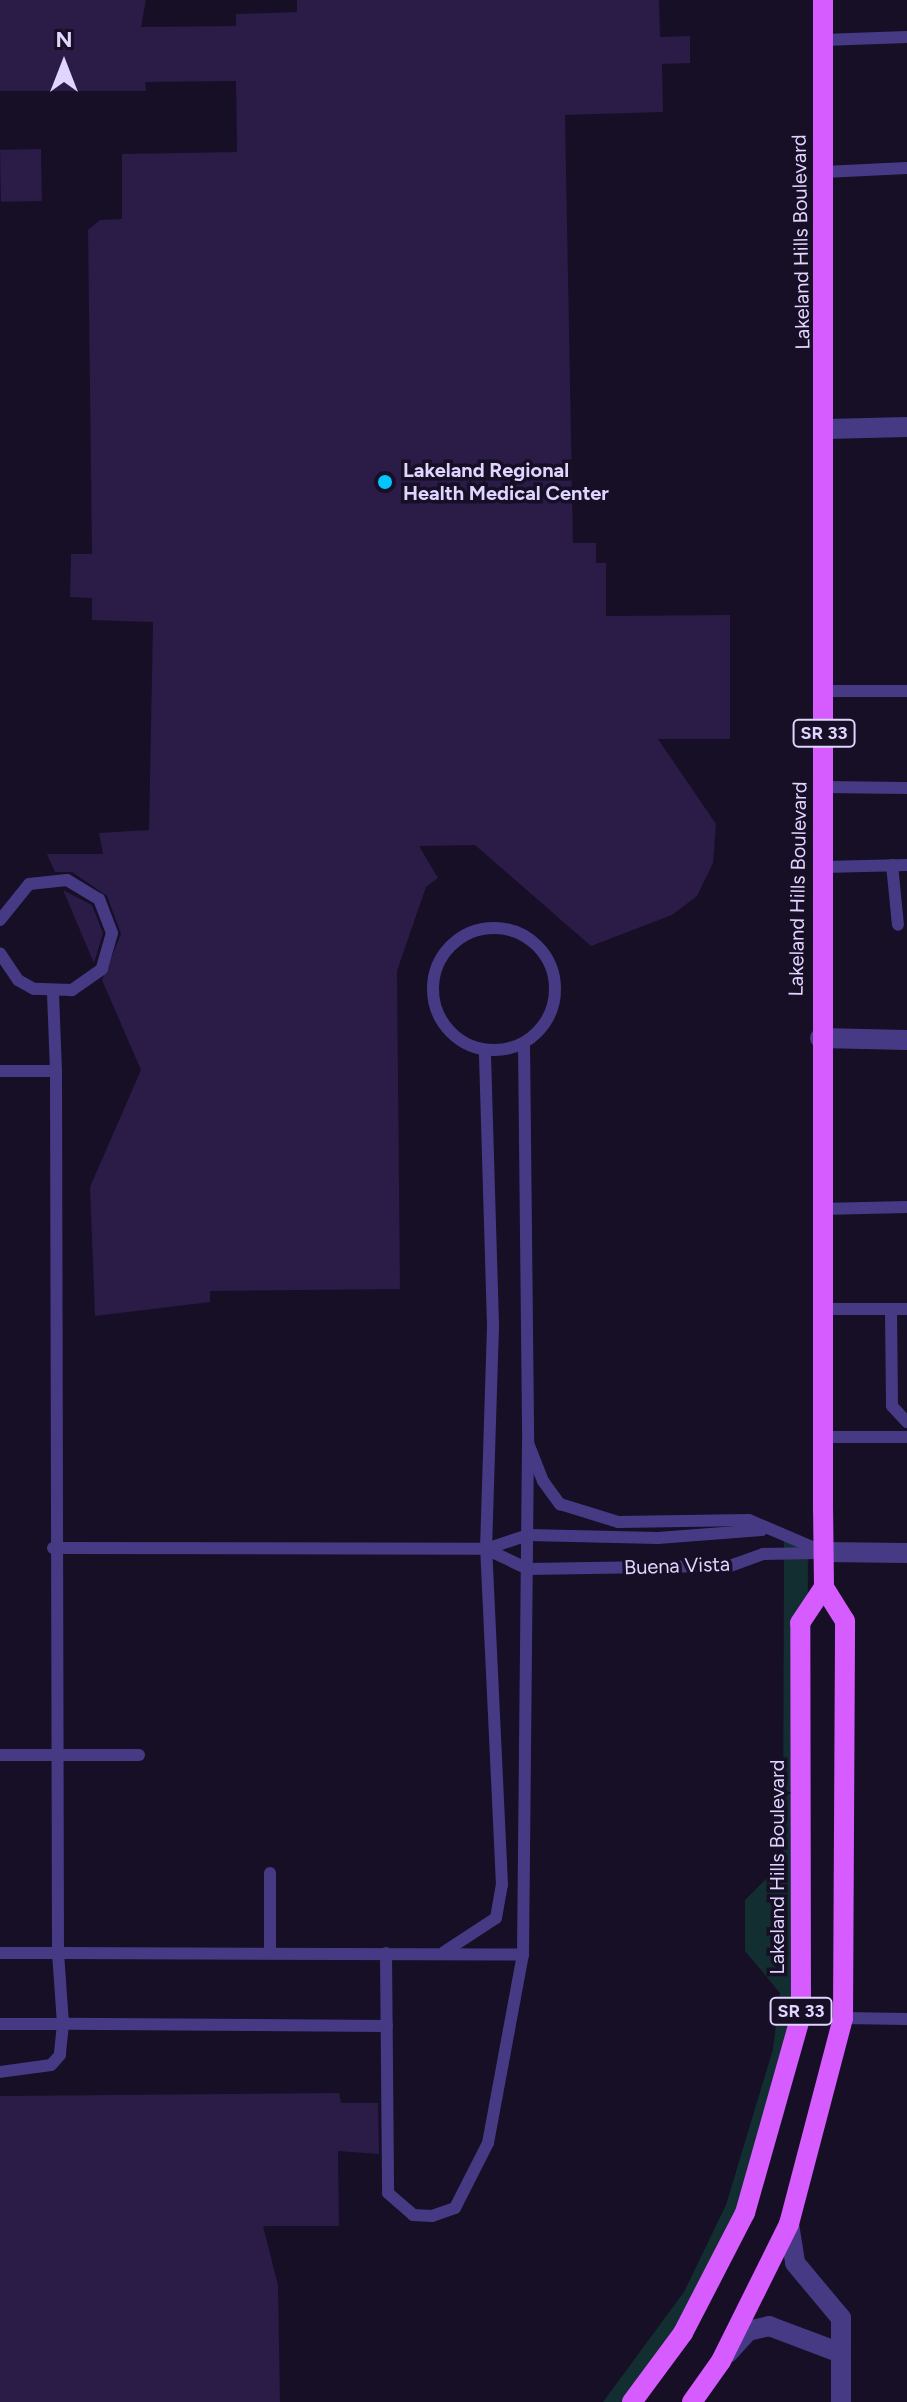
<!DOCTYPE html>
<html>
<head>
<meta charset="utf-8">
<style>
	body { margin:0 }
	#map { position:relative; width:907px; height:2402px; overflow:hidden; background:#160f26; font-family:Figtree,sans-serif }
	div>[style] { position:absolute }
	.green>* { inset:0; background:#122e30 }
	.building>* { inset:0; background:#2a1b47; transform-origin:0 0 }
	.lane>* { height:12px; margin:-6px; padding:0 6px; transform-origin:6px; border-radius:6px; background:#473a85 }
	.lane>.ring { margin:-6px; padding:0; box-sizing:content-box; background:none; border:12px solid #473a85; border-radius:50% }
	.street>* { height:20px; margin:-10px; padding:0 10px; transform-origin:10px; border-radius:10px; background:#473a85 }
	.primary>* { height:20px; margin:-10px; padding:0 10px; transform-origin:10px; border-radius:10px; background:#d75cff }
	.dots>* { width:22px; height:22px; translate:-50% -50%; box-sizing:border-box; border:4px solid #160f26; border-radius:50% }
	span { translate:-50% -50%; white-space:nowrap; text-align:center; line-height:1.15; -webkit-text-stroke:7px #160f26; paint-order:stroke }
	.shield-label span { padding:2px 6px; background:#160f26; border:2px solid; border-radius:6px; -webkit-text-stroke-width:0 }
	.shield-label { font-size:18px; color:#dfd5ff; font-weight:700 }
	.street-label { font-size:20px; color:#dfd5ff }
	.poi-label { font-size:20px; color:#dfd5ff; font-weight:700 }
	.left { translate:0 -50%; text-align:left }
	.north { position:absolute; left:24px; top:24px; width:80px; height:80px; -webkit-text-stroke:6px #160f26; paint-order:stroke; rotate:0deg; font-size:22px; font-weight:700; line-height:32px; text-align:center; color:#dfd5ff }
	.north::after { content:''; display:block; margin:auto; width:28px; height:36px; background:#dfd5ff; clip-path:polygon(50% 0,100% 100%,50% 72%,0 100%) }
</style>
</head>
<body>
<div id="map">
	<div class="green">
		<div style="clip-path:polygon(784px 1541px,808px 1544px,807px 2014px,784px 2114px,732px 2254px,631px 2402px,603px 2402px,684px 2292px,726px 2205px,773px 2049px,780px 1993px,745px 1951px,745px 1900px,783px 1862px)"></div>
	</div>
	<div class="building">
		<div style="clip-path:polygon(0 0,146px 0,141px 27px,236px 26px,236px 14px,297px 12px,297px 0,659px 0,660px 37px,690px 36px,690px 63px,662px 64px,663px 112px,565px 115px,573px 543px,596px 543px,596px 563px,606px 563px,606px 616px,730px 615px,730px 739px,658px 739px,716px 824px,713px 863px,697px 896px,672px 915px,591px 946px,475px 845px,419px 846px,438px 878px,426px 887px,397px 971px,400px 1289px,210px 1291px,210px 1302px,95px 1316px,90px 1187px,141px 1070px,102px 980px,121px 934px,107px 896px,72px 872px,55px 872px,47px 854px,103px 854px,99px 833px,149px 830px,153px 622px,92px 620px,92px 598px,70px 597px,71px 554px,92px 554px,88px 230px,100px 220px,122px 219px,122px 154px,237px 152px,236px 81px,145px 82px,146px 91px,0 91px)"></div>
		<div style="left:41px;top:149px;width:52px;height:41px;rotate:89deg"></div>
		<div style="clip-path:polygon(63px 890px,92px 905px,103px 933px,94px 963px)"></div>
		<div style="clip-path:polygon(339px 2093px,341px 2103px,378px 2103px,379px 2154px,338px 2151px,339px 2226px,263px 2226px,278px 2285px,280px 2402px,0 2402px,0 2096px)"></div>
	</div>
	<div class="lane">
		<div style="left:823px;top:40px;width:84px;rotate:-2deg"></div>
		<div style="left:824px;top:172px;width:83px;rotate:-2.8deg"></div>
		<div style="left:825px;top:691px;width:82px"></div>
		<div style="left:823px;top:787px;width:84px;rotate:0.7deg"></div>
		<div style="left:892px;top:865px;width:60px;rotate:84.3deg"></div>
		<div style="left:823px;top:867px;width:84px;rotate:-1.4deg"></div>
		<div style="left:0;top:920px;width:46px;rotate:-51.1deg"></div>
		<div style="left:29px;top:884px;width:38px;rotate:-6deg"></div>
		<div style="left:67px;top:880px;width:37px;rotate:31deg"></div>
		<div style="left:99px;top:899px;width:36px;rotate:69deg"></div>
		<div style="left:112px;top:933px;width:37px;rotate:106deg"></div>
		<div style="left:102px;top:969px;width:37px;rotate:145deg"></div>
		<div style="left:72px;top:990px;width:38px;rotate:-178deg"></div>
		<div style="left:34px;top:989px;width:18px;rotate:-151deg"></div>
		<div style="left:18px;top:980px;width:32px;rotate:-124deg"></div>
		<div class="ring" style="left:433px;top:928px;width:110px;height:110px"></div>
		<div style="left:53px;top:993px;width:78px;rotate:87.8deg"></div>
		<div style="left:524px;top:1043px;width:400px;rotate:89.4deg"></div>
		<div style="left:528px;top:1443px;width:41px;rotate:68.5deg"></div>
		<div style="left:543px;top:1481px;width:29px;rotate:54deg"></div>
		<div style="left:560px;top:1504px;width:61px;rotate:17.2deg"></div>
		<div style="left:618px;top:1522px;width:131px;rotate:-0.9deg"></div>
		<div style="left:749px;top:1520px;width:82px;rotate:23.1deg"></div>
		<div style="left:0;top:1071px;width:56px"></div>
		<div style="left:56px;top:1071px;width:882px;rotate:89.87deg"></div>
		<div style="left:58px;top:1953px;width:58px;rotate:180deg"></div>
		<div style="left:821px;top:1209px;width:86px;rotate:-1.3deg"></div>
		<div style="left:822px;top:1309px;width:85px"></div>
		<div style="left:891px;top:1309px;width:97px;rotate:89.4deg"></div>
		<div style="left:892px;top:1406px;width:22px;rotate:47deg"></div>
		<div style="left:823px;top:1437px;width:84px"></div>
		<div style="left:53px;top:1548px;width:433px;rotate:0.1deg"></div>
		<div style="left:486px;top:1549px;width:44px;rotate:-18.4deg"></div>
		<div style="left:528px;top:1535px;width:130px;rotate:1.3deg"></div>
		<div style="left:658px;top:1538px;width:104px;rotate:-4.4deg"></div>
		<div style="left:486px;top:1549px;width:47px;rotate:25.5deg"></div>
		<div style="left:528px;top:1569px;width:202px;rotate:-0.9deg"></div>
		<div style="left:730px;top:1566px;width:35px;rotate:-20deg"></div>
		<div style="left:763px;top:1554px;width:54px;rotate:-1.1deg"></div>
		<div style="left:0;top:1755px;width:139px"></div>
		<div style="left:270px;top:1873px;width:80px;rotate:90deg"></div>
		<div style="left:444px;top:1952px;width:62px;rotate:-33.2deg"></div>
		<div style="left:496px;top:1918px;width:34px;rotate:-80deg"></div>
		<div style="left:502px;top:1885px;width:336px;rotate:-92.7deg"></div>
		<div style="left:486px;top:1549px;width:224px;rotate:-88.2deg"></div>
		<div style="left:493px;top:1325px;width:275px;rotate:-91.7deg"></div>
		<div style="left:386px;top:1953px;width:240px;rotate:89.5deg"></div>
		<div style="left:388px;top:2193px;width:33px;rotate:41deg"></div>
		<div style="left:413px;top:2215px;width:19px;rotate:3deg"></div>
		<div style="left:432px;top:2216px;width:24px;rotate:-19deg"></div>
		<div style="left:455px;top:2208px;width:73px;rotate:-63.1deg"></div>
		<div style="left:488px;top:2143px;width:191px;rotate:-79.5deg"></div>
		<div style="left:843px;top:2018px;width:64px;rotate:0.9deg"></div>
		<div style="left:0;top:2024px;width:63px"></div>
		<div style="left:63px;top:2024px;width:31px;rotate:96deg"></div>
		<div style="left:60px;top:2055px;width:13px;rotate:132deg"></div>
		<div style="left:51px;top:2065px;width:51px;rotate:172.2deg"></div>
		<div style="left:387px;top:2026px;width:324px;rotate:-179.6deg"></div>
		<div style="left:63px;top:2024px;width:71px;rotate:-94deg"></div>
		<div style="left:58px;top:1953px;width:465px;rotate:0.2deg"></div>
		<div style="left:523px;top:1955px;width:512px;rotate:-89.44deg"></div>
	</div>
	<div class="street">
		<div style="left:827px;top:429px;width:80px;rotate:-1.4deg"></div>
		<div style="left:820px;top:1038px;width:87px;rotate:1.3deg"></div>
		<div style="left:824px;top:1552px;width:83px;rotate:0.7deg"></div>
		<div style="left:789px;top:2224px;width:39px;rotate:81deg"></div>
		<div style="left:795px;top:2263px;width:72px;rotate:50.1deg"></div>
		<div style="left:841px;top:2318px;width:84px;rotate:90deg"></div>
		<div style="left:728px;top:2353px;width:30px;rotate:-48deg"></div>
		<div style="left:748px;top:2331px;width:22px;rotate:-13deg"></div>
		<div style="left:769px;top:2326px;width:77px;rotate:20.6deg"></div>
	</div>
	<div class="primary">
		<div style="left:632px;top:2402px;width:86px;rotate:-53.5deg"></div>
		<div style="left:683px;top:2333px;width:135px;rotate:-62.7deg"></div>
		<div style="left:745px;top:2213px;width:206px;rotate:-74.2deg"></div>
		<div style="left:801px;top:2015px;width:392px;rotate:-90.1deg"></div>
		<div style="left:800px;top:1623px;width:43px;rotate:-56.3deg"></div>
		<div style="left:692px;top:2402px;width:50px;rotate:-54.7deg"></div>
		<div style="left:721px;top:2361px;width:153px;rotate:-63.6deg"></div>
		<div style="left:789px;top:2224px;width:213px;rotate:-75.3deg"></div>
		<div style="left:843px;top:2018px;width:397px;rotate:-89.7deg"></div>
		<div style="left:845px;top:1621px;width:40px;rotate:-122deg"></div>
		<div style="left:824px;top:1587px;width:78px;rotate:-90.7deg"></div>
		<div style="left:823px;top:1509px;width:1509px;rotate:-90deg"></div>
	</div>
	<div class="dots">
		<div style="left:385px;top:482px;background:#01c5ff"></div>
	</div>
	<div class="shield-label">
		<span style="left:824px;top:733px">SR 33</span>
		<span style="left:801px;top:2011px">SR 33</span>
	</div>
	<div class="street-label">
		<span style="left:801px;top:242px;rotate:-91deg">Lakeland Hills Boulevard</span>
		<span style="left:798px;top:889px;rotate:-89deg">Lakeland Hills Boulevard</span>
		<span style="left:677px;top:1566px;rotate:-2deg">Buena Vista</span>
		<span style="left:777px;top:1867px;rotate:-90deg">Lakeland Hills Boulevard</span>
	</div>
	<div class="poi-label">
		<span class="left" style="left:403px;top:482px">Lakeland Regional<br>Health Medical Center</span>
	</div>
	<div class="north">N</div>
</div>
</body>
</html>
